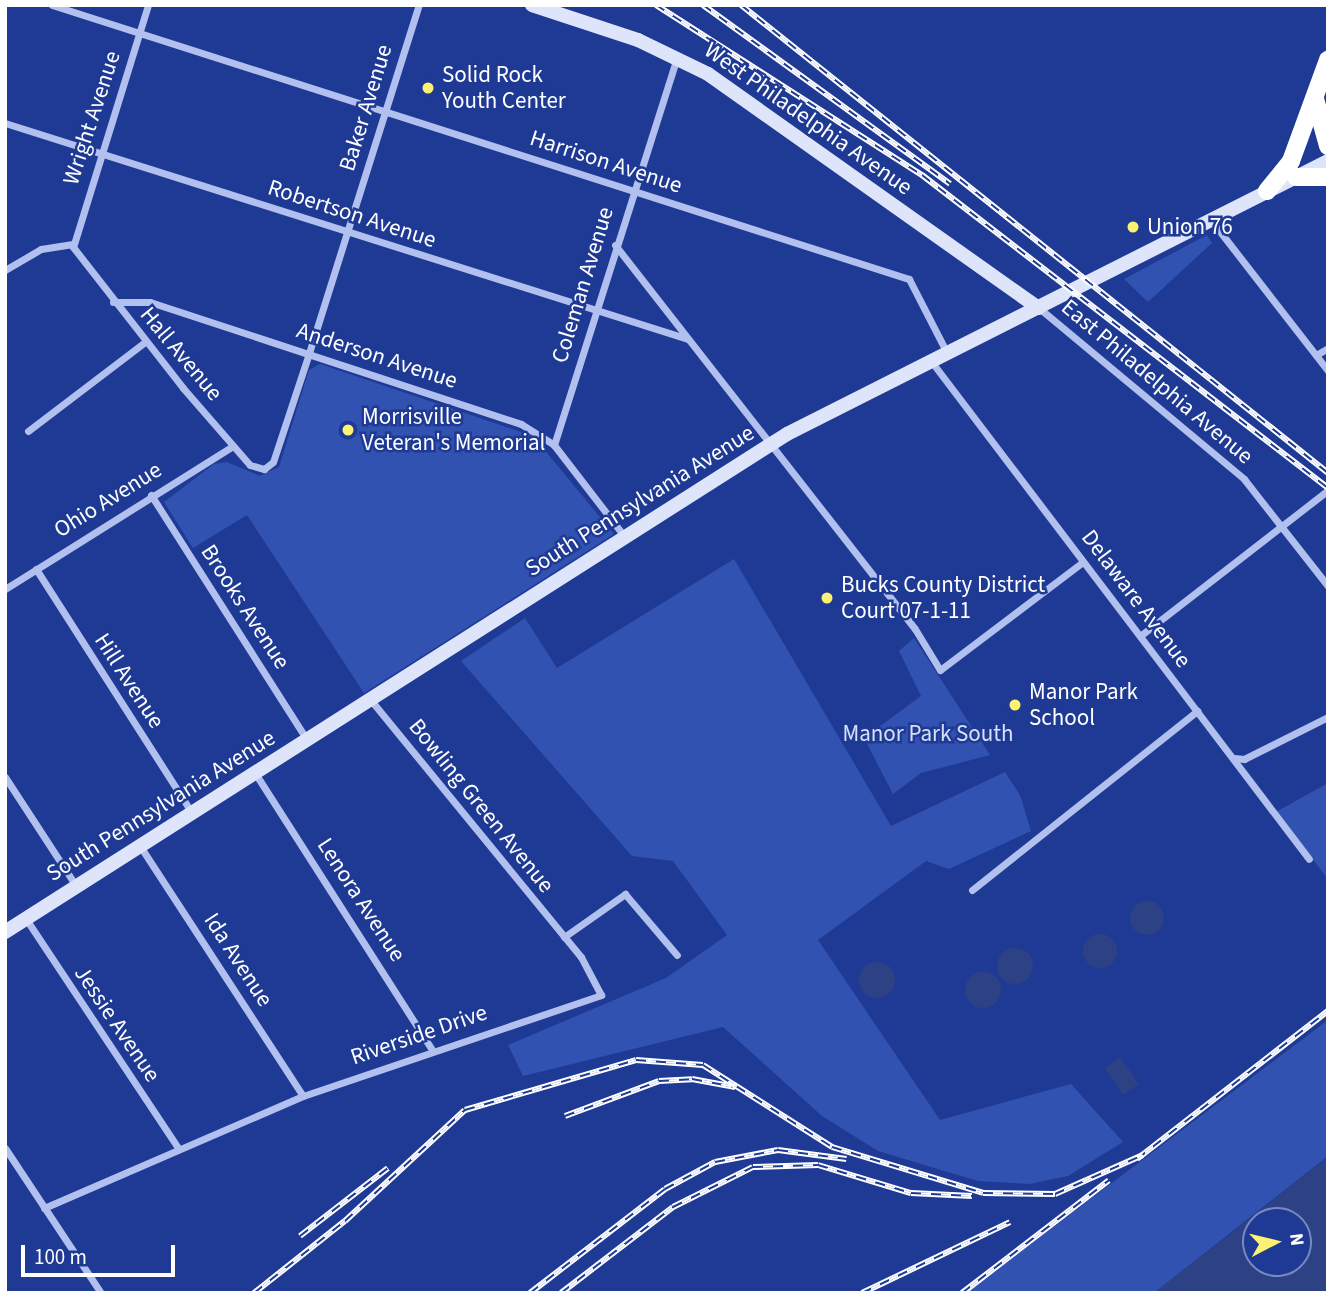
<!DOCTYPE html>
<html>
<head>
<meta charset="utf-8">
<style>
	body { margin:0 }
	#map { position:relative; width:1333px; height:1298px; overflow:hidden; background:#1e3a94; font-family:"Source Sans 3",sans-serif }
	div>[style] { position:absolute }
	.green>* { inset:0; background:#3252b2 }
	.water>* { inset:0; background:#2d4185; transform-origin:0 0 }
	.round { border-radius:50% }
	.street>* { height:7px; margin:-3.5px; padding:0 3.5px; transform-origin:3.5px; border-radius:3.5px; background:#b1c0ee }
	.secondary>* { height:14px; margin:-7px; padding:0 7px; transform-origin:7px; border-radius:7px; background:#dee4fa }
	.highway>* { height:18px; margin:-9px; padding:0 9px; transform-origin:9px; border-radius:9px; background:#fff }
	.rail>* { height:6px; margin-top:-3px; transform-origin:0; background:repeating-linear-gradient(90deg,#1e3a94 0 10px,#fff 0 20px); box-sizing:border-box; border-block:2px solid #fff }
	.dots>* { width:19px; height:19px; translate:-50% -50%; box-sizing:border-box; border:4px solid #1e3a94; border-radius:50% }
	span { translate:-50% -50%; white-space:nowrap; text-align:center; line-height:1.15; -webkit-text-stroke:5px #1e3a94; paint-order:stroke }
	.poi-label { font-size:23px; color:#fff }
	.left { translate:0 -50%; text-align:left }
	.street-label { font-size:23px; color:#fff }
	.park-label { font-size:23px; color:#d7e0fa }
	.frame { position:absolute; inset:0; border:7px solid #fff; pointer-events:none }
	.north { position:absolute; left:1242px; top:1207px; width:70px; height:70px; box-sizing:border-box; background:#1e3a94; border:2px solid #7889bf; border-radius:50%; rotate:83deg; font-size:19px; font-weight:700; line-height:28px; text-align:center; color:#fff }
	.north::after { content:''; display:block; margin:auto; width:24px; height:32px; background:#fdf171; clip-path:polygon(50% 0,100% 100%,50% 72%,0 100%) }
	.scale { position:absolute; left:21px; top:1245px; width:154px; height:32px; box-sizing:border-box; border:4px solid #fff; border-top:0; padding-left:9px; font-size:21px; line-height:24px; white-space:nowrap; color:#fff; -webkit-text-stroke:5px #1e3a94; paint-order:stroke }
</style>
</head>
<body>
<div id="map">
	<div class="green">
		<div style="clip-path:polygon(1207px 235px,1212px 243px,1148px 302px,1124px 279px)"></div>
		<div style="clip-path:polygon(320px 364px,533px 436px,614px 534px,364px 693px,247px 515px,193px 548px,164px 502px,214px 464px,227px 462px,260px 476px,279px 467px,309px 370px)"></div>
		<div style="clip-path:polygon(734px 559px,891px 826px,1005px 772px,1020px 795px,1031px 831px,949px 869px,926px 861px,818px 940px,940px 1120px,1071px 1084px,1123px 1142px,1068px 1176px,1029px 1184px,978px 1181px,878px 1151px,822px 1116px,723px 1027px,523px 1076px,508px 1045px,666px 978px,727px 935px,673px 861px,632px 856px,461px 661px,525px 618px,557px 668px)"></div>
		<div style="clip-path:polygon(914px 638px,990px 755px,921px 773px,893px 794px,864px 738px,921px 696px,899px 651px)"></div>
		<div style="clip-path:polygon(1328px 783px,1328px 879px,1276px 812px)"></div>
		<div style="clip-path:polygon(1328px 1020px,1328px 1156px,1154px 1293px,966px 1293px)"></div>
	</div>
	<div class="water">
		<div class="round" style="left:1130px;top:901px;width:34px;height:34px"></div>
		<div class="round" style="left:1083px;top:934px;width:34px;height:34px"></div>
		<div class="round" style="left:997px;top:948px;width:36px;height:36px"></div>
		<div class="round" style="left:859px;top:962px;width:36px;height:36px"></div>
		<div class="round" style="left:965px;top:972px;width:36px;height:36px"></div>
		<div style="left:1120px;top:1057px;width:33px;height:19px;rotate:55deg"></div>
		<div style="clip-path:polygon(evenodd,1328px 1157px,1328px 1293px,1154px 1293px,1254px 1215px,1328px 1157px,1256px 1221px,1298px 1221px,1298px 1263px,1256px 1263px,1256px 1221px)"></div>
	</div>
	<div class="street">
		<div style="left:52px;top:5px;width:900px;rotate:17.73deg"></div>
		<div style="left:909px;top:279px;width:83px;rotate:62.8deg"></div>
		<div style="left:148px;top:5px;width:253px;rotate:107.2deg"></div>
		<div style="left:73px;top:247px;width:179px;rotate:52deg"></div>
		<div style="left:183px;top:388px;width:102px;rotate:49deg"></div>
		<div style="left:250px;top:465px;width:15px;rotate:16deg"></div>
		<div style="left:264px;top:469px;width:11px;rotate:-38deg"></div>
		<div style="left:273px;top:462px;width:115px;rotate:-71.7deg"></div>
		<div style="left:309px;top:353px;width:365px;rotate:-72.5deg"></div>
		<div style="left:5px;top:123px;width:716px;rotate:17.55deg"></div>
		<div style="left:1211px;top:220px;width:191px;rotate:52.2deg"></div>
		<div style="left:615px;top:245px;width:487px;rotate:52deg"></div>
		<div style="left:915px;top:629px;width:48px;rotate:58.6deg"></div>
		<div style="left:940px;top:670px;width:179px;rotate:-37.1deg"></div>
		<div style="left:5px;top:270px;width:42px;rotate:-30.3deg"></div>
		<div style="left:41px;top:249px;width:32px;rotate:-9deg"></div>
		<div style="left:113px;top:302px;width:37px"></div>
		<div style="left:150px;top:302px;width:391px;rotate:18.2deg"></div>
		<div style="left:521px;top:424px;width:39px;rotate:32deg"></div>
		<div style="left:554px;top:445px;width:115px;rotate:52.4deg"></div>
		<div style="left:1039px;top:308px;width:267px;rotate:39.8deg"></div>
		<div style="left:1244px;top:479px;width:136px;rotate:51.9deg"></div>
		<div style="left:1316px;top:355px;width:14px;rotate:-30deg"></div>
		<div style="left:931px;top:361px;width:625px;rotate:52.8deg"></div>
		<div style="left:28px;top:431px;width:147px;rotate:-37.3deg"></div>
		<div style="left:554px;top:445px;width:406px;rotate:-72.4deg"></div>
		<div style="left:151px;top:495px;width:290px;rotate:57.5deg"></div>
		<div style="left:36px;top:569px;width:290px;rotate:57.4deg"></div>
		<div style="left:5px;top:589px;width:269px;rotate:-32.1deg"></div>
		<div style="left:1140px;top:636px;width:238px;rotate:-37.8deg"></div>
		<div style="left:1234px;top:758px;width:10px;rotate:6deg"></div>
		<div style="left:1244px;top:759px;width:94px;rotate:-26.6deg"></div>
		<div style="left:255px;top:773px;width:329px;rotate:57.4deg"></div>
		<div style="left:5px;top:777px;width:130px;rotate:56.9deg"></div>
		<div style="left:140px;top:846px;width:298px;rotate:56.9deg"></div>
		<div style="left:972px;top:890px;width:288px;rotate:-38.5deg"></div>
		<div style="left:26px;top:919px;width:276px;rotate:56.4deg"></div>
		<div style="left:564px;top:937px;width:75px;rotate:-35.2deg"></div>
		<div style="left:625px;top:894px;width:80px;rotate:49.6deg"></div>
		<div style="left:5px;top:1148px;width:174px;rotate:56.5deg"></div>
		<div style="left:44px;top:1208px;width:282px;rotate:-23.4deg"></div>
		<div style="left:303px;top:1096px;width:315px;rotate:-18.7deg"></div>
		<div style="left:601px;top:995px;width:43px;rotate:-117.8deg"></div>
		<div style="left:581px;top:957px;width:332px;rotate:-129.3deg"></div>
	</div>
	<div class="secondary">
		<div style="left:532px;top:5px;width:112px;rotate:18.3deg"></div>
		<div style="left:638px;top:40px;width:78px;rotate:25.9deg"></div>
		<div style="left:708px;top:74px;width:405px;rotate:35.3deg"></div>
		<div style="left:5px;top:932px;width:927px;rotate:-32.49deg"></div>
		<div style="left:787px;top:434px;width:606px;rotate:-26.78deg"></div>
	</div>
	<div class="highway">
		<div style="left:1315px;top:99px;width:49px;rotate:74.5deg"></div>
		<div style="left:1296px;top:177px;width:32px"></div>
		<div style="left:1267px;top:191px;width:38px;rotate:-51deg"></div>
		<div style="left:1291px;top:161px;width:108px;rotate:-69.9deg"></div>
	</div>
	<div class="rail">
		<div style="left:656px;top:5px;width:316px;rotate:32.6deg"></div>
		<div style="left:922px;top:175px;width:513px;rotate:37.63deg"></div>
		<div style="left:703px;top:5px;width:305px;rotate:35.9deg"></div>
		<div style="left:741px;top:5px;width:751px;rotate:38.56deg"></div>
		<div style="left:565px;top:1116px;width:100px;rotate:-20.4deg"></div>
		<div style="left:659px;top:1081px;width:33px;rotate:-3deg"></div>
		<div style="left:692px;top:1079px;width:44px;rotate:10.5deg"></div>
		<div style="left:1137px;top:1159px;width:242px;rotate:-37.8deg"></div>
		<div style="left:300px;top:1236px;width:111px;rotate:-37.7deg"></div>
		<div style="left:254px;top:1293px;width:116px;rotate:-38.4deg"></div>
		<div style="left:345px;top:1221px;width:163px;rotate:-42.8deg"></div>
		<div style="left:465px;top:1110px;width:178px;rotate:-16.3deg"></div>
		<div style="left:636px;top:1060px;width:67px;rotate:4.3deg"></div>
		<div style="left:703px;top:1065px;width:153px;rotate:32.4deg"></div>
		<div style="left:832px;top:1147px;width:158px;rotate:16.9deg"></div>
		<div style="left:983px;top:1193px;width:72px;rotate:0.8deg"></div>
		<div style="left:1055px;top:1194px;width:96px;rotate:-23.9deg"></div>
		<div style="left:530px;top:1293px;width:170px;rotate:-37.6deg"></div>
		<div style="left:665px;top:1189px;width:57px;rotate:-28.4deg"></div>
		<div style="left:715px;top:1162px;width:64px;rotate:-10.8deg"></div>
		<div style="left:778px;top:1150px;width:69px;rotate:7.5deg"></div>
		<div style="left:561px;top:1293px;width:141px;rotate:-37.5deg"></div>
		<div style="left:673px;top:1207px;width:89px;rotate:-26.6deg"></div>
		<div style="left:753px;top:1167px;width:65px;rotate:-1.8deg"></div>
		<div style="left:818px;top:1165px;width:97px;rotate:16.8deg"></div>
		<div style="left:911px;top:1193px;width:61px;rotate:2.8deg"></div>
		<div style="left:862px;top:1293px;width:164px;rotate:-25.6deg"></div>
		<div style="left:962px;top:1293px;width:185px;rotate:-37.5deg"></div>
	</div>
	<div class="dots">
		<div style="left:428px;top:88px;background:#fdf171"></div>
		<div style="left:1133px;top:227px;background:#fdf171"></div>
		<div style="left:348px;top:430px;background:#fdf171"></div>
		<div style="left:827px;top:598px;background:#fdf171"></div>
		<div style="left:1015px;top:705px;background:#fdf171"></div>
	</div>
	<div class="poi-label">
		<span class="left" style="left:442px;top:88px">Solid Rock<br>Youth Center</span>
		<span class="left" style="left:1147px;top:227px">Union 76</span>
		<span class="left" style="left:362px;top:430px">Morrisville<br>Veteran's Memorial</span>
		<span class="left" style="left:841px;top:598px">Bucks County District<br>Court 07-1-11</span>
		<span class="left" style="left:1029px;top:705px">Manor Park<br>School</span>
	</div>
	<div class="street-label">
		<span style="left:366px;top:108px;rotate:-73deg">Baker Avenue</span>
		<span style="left:92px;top:118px;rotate:-72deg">Wright Avenue</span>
		<span style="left:808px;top:119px;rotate:35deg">West Philadelphia Avenue</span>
		<span style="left:606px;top:162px;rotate:18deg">Harrison Avenue</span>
		<span style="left:352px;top:214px;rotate:18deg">Robertson Avenue</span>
		<span style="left:583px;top:285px;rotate:-73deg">Coleman Avenue</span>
		<span style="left:181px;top:354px;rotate:50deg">Hall Avenue</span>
		<span style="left:377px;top:356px;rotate:18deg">Anderson Avenue</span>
		<span style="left:1157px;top:382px;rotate:40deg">East Philadelphia Avenue</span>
		<span style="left:108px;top:500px;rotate:-32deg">Ohio Avenue</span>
		<span style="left:640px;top:501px;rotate:-32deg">South Pennsylvania Avenue</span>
		<span style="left:1136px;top:599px;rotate:53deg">Delaware Avenue</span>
		<span style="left:245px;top:607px;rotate:57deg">Brooks Avenue</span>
		<span style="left:129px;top:681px;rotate:57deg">Hill Avenue</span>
		<span style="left:161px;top:806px;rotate:-32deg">South Pennsylvania Avenue</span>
		<span style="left:481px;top:806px;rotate:51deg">Bowling Green Avenue</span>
		<span style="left:361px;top:900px;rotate:57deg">Lenora Avenue</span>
		<span style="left:238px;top:960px;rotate:57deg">Ida Avenue</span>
		<span style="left:117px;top:1024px;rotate:56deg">Jessie Avenue</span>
		<span style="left:419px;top:1035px;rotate:-19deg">Riverside Drive</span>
	</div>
	<div class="park-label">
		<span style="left:928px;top:734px">Manor Park South</span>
	</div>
	<div class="frame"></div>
	<div class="north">N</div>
	<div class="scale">100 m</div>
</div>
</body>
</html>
